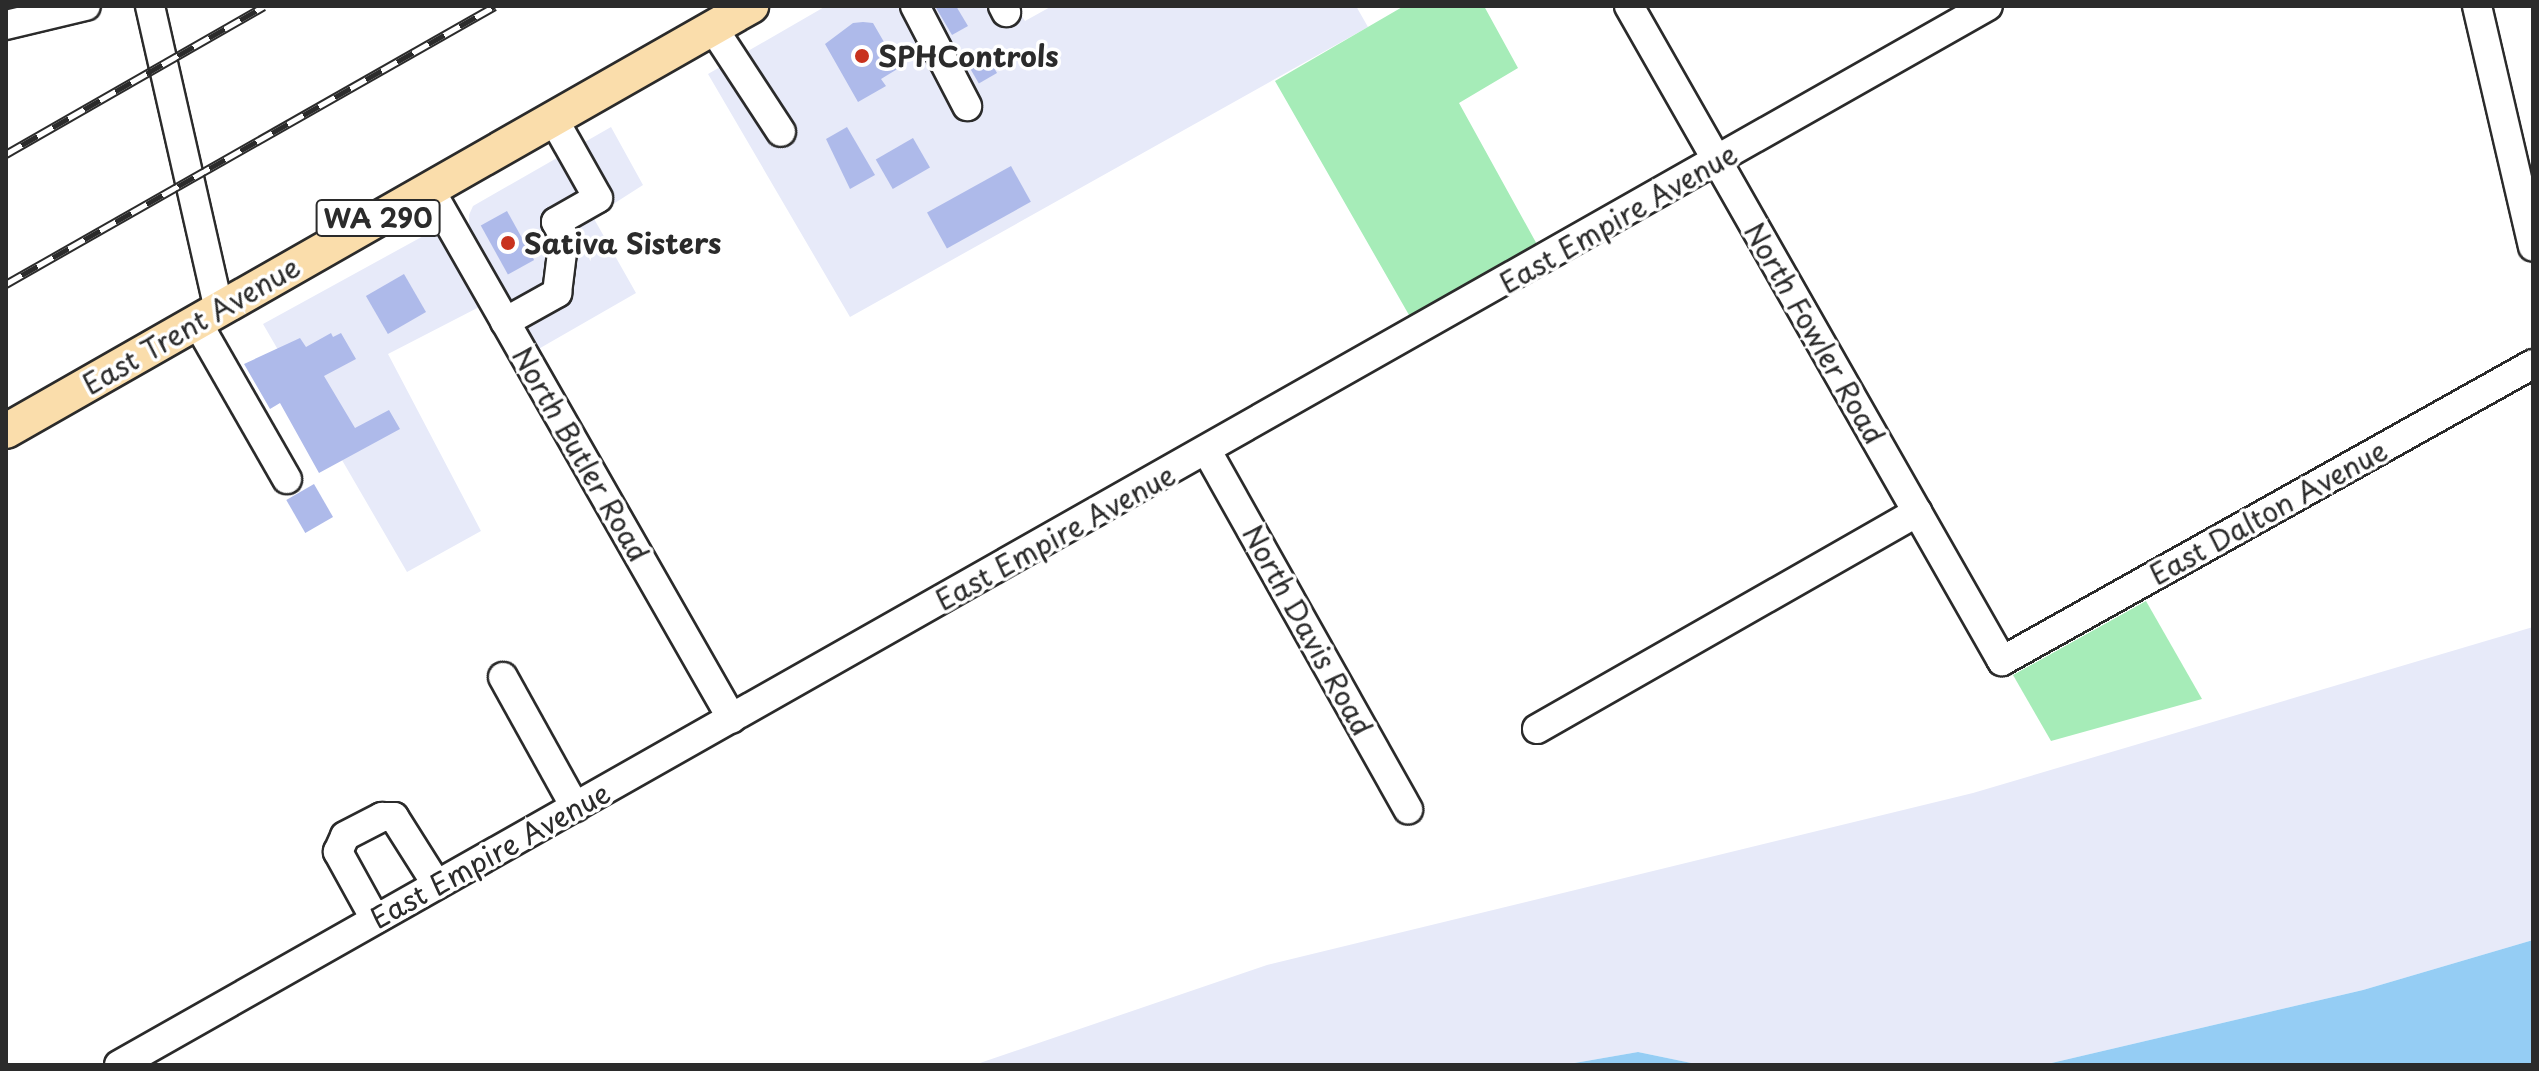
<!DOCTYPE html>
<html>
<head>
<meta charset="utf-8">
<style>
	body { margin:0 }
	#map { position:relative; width:2539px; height:1071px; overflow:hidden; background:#fff; font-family:"Playpen Sans",sans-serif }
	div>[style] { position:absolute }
	.built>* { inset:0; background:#e7eaf9 }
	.green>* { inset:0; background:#a6ecb8 }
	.water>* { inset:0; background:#95cdf4 }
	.building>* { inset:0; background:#aebaea; transform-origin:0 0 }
	.roads { filter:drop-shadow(2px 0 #2b2b2b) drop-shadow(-2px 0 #2b2b2b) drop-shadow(0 2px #2b2b2b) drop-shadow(0 -2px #2b2b2b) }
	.minor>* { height:28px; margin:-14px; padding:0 14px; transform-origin:14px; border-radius:14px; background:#fff }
	.major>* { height:34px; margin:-17px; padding:0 17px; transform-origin:17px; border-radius:17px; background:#faddab }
	.rail>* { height:9px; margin-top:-4.5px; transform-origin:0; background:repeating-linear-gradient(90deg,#fff 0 18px,#2b2b2b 0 36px); box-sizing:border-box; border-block:2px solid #2b2b2b }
	.dots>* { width:22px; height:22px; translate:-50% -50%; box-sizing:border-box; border:4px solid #fff; border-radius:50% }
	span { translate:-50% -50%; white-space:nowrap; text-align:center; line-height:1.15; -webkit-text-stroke:7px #fff; paint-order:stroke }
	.shield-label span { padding:2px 6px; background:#fff; border:2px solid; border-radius:6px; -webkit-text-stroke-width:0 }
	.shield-label { font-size:26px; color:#2b2b2b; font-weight:700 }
	.poi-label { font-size:28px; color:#2b2b2b; font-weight:700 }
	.left { translate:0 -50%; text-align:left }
	.street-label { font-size:28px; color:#2b2b2b }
	.frame { position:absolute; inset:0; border:8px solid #2b2b2b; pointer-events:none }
</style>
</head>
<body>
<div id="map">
	<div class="built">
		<div style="clip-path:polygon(826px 6px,1015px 6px,1025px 21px,1052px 6px,1356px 6px,1368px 27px,850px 317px,708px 74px)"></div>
		<div style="clip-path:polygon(611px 127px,643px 185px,593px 217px,636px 293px,535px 351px,469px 227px,469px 215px,473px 206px)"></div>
		<div style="clip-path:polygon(439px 233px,485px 304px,388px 354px,481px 531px,407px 572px,263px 324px,427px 234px)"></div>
		<div style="clip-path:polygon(2533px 627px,2533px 940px,2363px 990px,2043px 1065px,1701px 1065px,1638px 1052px,1563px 1065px,974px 1065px,1267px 965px,1973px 793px)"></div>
	</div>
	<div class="green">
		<div style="clip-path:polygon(1404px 6px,1484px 6px,1518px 68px,1459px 103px,1539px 248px,1413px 322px,1275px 81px)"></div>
		<div style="clip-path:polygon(2146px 601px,2202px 699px,2051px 741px,2013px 675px)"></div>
	</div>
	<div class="water">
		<div style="clip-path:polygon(2533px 940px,2533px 1065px,2043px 1065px,2363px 990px)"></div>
		<div style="clip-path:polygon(1638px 1052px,1701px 1065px,1563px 1065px)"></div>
	</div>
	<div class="building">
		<div style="clip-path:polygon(935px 6px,956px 6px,968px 26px,952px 35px)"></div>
		<div style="clip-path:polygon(863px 22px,873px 23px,899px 68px,881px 79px,886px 86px,858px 102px,825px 44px,853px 23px)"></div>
		<div style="left:986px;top:54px;width:22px;height:21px;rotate:60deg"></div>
		<div style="clip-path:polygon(847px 127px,875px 175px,850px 189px,826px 139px)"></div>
		<div style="left:913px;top:138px;width:34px;height:43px;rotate:60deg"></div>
		<div style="left:1011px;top:166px;width:41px;height:96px;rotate:61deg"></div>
		<div style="left:507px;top:211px;width:56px;height:30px;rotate:61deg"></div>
		<div style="left:404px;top:274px;width:44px;height:44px;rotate:60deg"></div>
		<div style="clip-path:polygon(331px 333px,333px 337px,341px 333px,356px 359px,324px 376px,355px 428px,389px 410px,400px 429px,319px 473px,280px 403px,270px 409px,244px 364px,300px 338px,306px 347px)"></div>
		<div style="left:314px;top:484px;width:38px;height:32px;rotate:60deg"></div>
	</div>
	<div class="roads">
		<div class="minor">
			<div style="left:150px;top:6px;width:311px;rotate:77.2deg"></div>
			<div style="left:915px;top:6px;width:113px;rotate:62.5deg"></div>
			<div style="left:1003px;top:6px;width:7px;rotate:63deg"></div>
			<div style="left:1629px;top:6px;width:754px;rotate:60.34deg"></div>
			<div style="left:2002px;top:661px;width:608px;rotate:-29.22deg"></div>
			<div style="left:2477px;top:6px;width:247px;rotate:76.9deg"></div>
			<div style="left:6px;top:25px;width:82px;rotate:-13.4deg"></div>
			<div style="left:713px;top:28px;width:124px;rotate:56.8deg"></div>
			<div style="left:429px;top:188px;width:611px;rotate:60.29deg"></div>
			<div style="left:197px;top:322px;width:181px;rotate:60.2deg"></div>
			<div style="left:505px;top:322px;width:60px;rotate:-29.1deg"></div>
			<div style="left:557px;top:293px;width:56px;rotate:-82.9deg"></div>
			<div style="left:564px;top:237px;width:17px;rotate:-118deg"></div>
			<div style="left:556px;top:222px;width:48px;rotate:-29.7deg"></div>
			<div style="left:598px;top:198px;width:92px;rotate:-119.4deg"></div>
			<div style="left:1207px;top:451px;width:411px;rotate:60.7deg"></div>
			<div style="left:503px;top:677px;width:149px;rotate:61deg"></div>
			<div style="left:1537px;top:729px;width:438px;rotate:-29.7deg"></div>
			<div style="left:375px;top:919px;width:77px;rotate:-118.9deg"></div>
			<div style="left:338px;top:852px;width:17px;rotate:-66deg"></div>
			<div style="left:345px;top:836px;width:42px;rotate:-27.2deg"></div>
			<div style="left:382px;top:817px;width:12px"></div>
			<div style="left:394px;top:817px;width:80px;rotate:57.7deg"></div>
			<div style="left:119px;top:1065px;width:2148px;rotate:-29.54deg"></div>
		</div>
		<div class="major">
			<div style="left:6px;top:431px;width:858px;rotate:-29.7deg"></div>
		</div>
	</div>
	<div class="rail">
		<div style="left:6px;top:154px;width:297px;rotate:-29.8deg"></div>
		<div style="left:6px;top:284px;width:562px;rotate:-29.62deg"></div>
	</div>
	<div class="dots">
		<div style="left:862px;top:56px;background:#c8321e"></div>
		<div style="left:508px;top:243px;background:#c8321e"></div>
	</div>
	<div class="shield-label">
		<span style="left:378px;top:218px">WA 290</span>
	</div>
	<div class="poi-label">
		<span class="left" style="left:878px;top:56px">SPHControls</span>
		<span class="left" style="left:524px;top:243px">Sativa Sisters</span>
	</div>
	<div class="street-label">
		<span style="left:1618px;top:218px;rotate:-30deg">East Empire Avenue</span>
		<span style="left:191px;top:325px;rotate:-30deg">East Trent Avenue</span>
		<span style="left:1815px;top:333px;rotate:60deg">North Fowler Road</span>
		<span style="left:581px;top:454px;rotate:60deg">North Butler Road</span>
		<span style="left:2268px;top:512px;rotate:-29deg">East Dalton Avenue</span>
		<span style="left:1055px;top:537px;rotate:-29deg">East Empire Avenue</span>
		<span style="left:1308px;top:630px;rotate:61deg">North Davis Road</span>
		<span style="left:490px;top:855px;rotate:-29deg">East Empire Avenue</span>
	</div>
	<div class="frame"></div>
</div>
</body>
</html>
